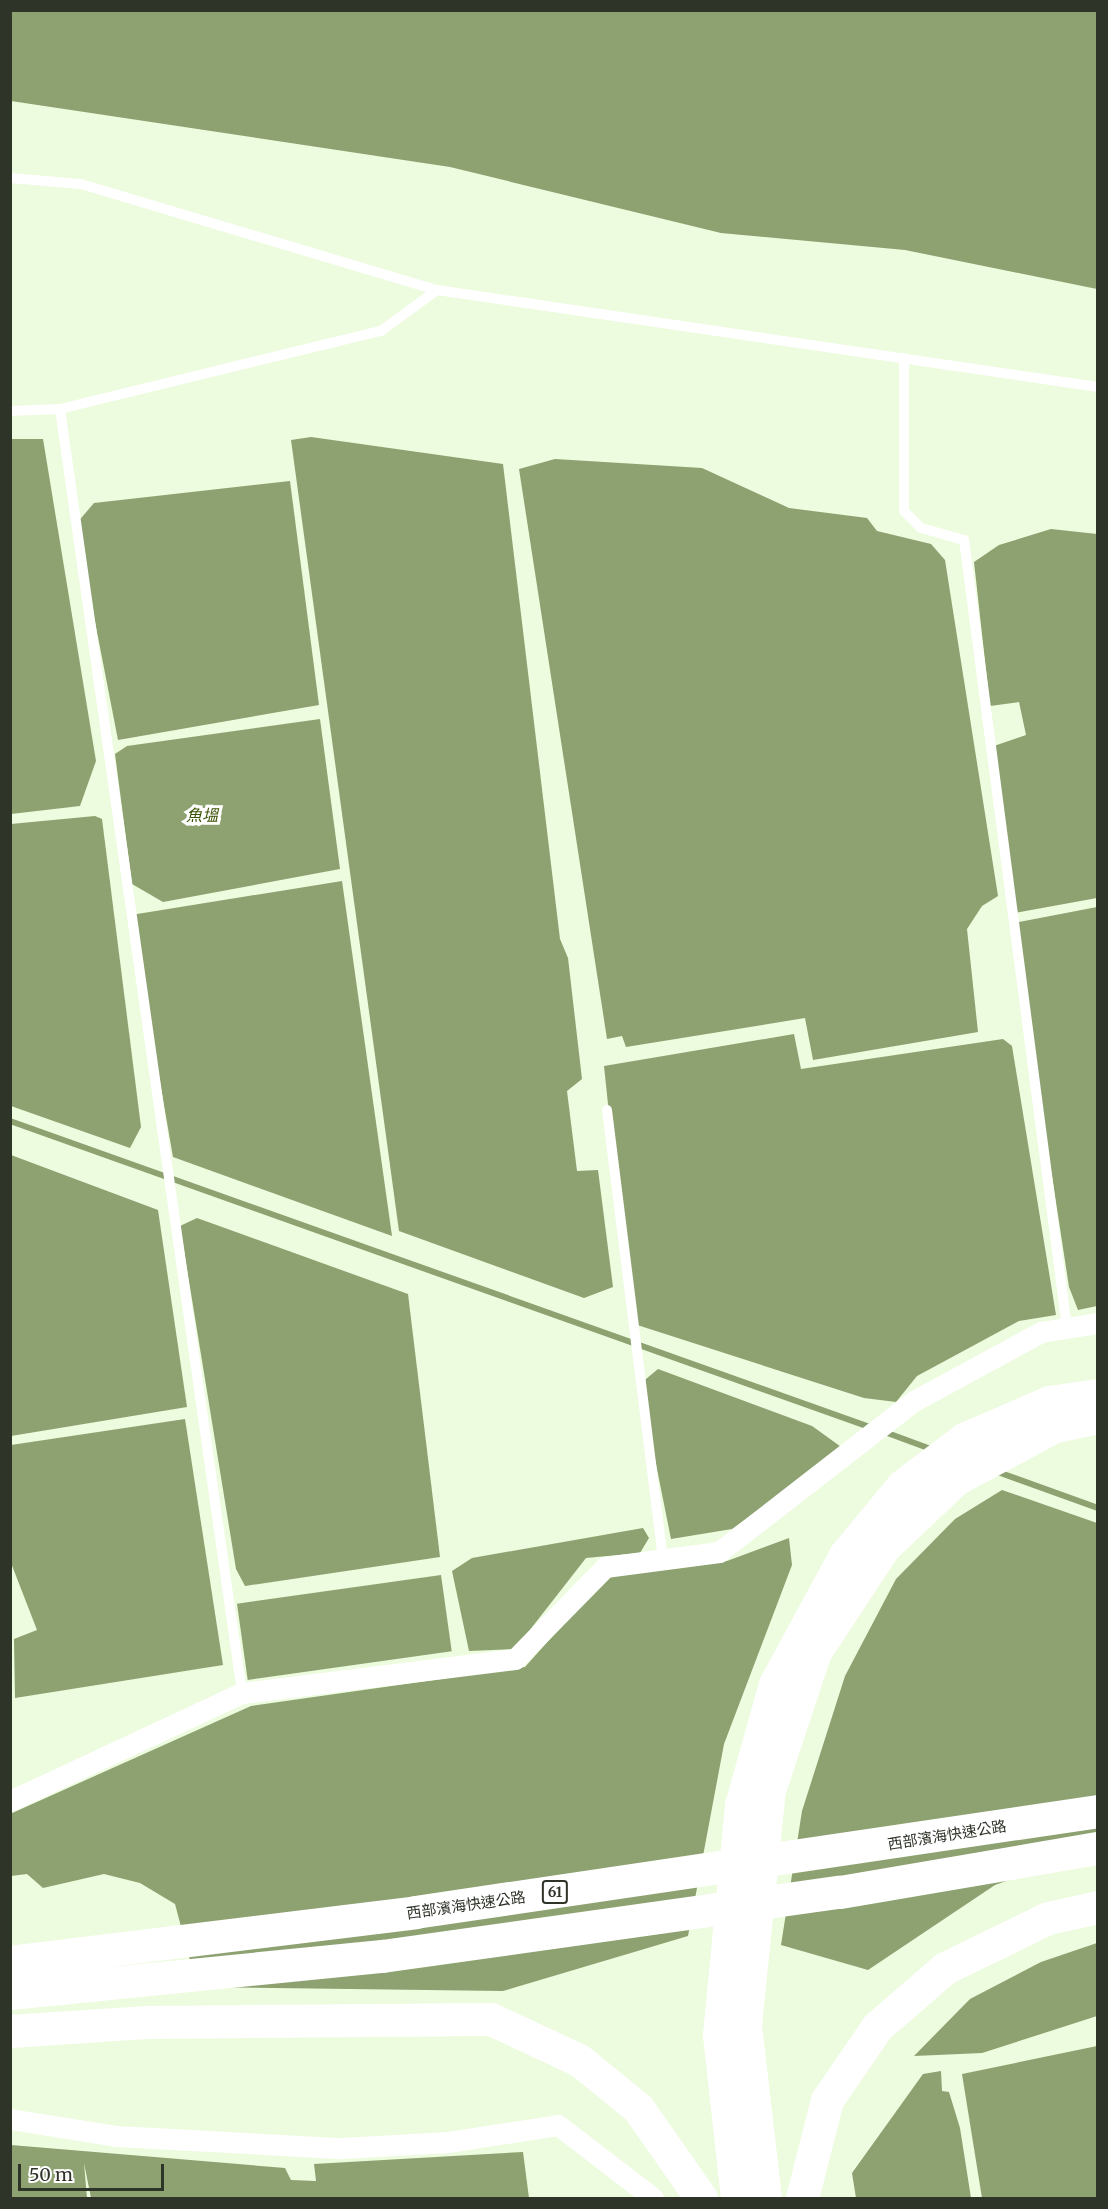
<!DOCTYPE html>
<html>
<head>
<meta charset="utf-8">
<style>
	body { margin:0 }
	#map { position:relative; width:1108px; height:2209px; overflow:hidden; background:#edfbde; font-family:Merriweather,"Noto Sans TC",serif }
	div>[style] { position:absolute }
	.water>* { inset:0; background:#8da270; transform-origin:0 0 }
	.stream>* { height:6px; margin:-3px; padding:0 3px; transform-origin:3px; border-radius:3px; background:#8da270 }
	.lane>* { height:10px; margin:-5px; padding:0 5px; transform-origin:5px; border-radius:5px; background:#fff }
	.street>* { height:21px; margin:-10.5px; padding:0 10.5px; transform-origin:10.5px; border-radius:10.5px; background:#fff }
	.highway>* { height:33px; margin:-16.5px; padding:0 16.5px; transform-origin:16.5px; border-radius:16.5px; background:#fff }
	span { translate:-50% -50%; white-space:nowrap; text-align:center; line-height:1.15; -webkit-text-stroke:6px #fff; paint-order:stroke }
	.shield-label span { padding:2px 4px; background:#fff; border:2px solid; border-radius:4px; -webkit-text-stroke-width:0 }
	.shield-label { font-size:14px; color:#2f3429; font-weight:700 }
	.street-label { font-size:15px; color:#2f3429 }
	.water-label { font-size:16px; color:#3a5302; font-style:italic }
	.frame { position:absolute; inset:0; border:12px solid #2f3429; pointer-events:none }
	.scale { position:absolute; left:18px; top:2164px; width:146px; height:27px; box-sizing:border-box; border:3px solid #2f3429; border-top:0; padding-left:8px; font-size:18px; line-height:21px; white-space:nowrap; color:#2f3429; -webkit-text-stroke:4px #fff; paint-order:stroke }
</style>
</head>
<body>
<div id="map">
	<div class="water">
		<div style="clip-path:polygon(10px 11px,1097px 11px,1097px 289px,905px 250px,721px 233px,450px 167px,11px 101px)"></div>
		<div style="clip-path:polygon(311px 437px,503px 464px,560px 939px,568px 958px,582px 1079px,567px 1091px,577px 1171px,598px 1170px,613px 1287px,584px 1298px,399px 1231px,291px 440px)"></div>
		<div style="clip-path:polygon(10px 439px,43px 439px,96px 761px,80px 806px,11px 814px)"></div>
		<div style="clip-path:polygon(555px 459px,702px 468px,789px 508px,867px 518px,877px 531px,931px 544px,945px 560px,998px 896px,982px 906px,967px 929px,978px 1032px,813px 1060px,805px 1018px,626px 1047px,622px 1036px,607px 1039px,519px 469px)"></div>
		<div style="clip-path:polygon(290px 481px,319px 705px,118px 740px,76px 524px,94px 503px)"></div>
		<div style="clip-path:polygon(1051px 529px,1097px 534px,1097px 898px,1015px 913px,994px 746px,1026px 735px,1019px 702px,990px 706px,974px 562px,999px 545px)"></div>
		<div style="clip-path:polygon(320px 719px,340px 869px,163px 902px,132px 884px,115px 754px,127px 746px)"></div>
		<div style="clip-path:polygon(95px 816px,102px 819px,141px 1127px,130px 1148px,11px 1106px,11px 824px)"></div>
		<div style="clip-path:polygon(342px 881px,392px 1236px,173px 1157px,131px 915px)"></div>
		<div style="clip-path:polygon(1097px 907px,1097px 1306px,1078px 1310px,1069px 1287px,1016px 941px,1019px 922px)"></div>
		<div style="clip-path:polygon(794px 1034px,801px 1069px,1003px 1039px,1012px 1046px,1056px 1315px,1019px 1321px,917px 1376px,896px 1402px,864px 1398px,631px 1323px,604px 1066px)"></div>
		<div style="clip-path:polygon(11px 1155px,158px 1210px,187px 1407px,11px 1436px)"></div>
		<div style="clip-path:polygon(197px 1218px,408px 1294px,440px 1557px,245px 1586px,236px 1569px,180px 1226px)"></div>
		<div style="clip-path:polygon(658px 1369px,812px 1426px,844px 1449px,732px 1529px,671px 1539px,640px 1384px)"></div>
		<div style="clip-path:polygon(185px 1419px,223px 1665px,15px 1698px,14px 1639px,37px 1630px,11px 1563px,11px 1445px)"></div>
		<div style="clip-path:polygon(1002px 1490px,1097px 1523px,1097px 1848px,995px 1885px,868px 1970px,781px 1945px,802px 1811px,845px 1676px,896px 1579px,955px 1519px)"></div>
		<div style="clip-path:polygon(643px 1528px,649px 1538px,640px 1553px,586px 1558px,515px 1649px,469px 1651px,452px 1571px,472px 1558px)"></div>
		<div style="clip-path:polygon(789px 1538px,792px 1565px,724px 1744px,688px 1936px,503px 1991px,197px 1987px,175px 1904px,140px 1883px,104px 1874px,43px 1888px,27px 1874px,11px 1876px,10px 1814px,251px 1706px,525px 1667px,608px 1574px,727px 1561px)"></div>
		<div style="left:441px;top:1575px;width:77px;height:206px;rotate:82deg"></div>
		<div style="clip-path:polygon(1097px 1943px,1097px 2016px,982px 2053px,914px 2056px,970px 1999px,1041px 1962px)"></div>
		<div style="clip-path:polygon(1097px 2046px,1097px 2198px,982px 2198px,962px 2074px)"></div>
		<div style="clip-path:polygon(941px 2071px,942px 2091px,949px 2092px,960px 2128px,971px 2198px,856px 2198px,852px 2173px,923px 2074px)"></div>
		<div style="clip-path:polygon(11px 2145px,285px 2168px,291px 2180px,316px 2181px,314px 2164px,523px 2152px,529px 2198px,91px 2198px,84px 2163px,87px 2198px,11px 2198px)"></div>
	</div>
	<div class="stream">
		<div style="left:10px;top:1121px;width:915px;rotate:19.6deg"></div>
		<div style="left:882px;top:1431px;width:52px;rotate:20.2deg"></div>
		<div style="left:995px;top:1471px;width:109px;rotate:19.8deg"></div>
	</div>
	<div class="lane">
		<div style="left:10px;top:178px;width:71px;rotate:4.8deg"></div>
		<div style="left:81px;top:184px;width:371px;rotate:16.6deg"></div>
		<div style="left:437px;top:290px;width:668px;rotate:8.35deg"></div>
		<div style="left:904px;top:358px;width:153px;rotate:90deg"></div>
		<div style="left:904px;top:511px;width:24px;rotate:45deg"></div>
		<div style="left:921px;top:528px;width:45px;rotate:15.6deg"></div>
		<div style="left:964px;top:540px;width:795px;rotate:82.55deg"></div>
		<div style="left:60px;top:409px;width:1297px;rotate:81.93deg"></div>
		<div style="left:10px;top:411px;width:50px;rotate:-2.3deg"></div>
		<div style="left:60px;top:409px;width:330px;rotate:-13.7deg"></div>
		<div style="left:381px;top:331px;width:69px;rotate:-36.2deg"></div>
		<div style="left:607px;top:1110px;width:452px;rotate:82.9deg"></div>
	</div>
	<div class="street">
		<div style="left:10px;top:1801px;width:256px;rotate:-25deg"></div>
		<div style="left:242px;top:1693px;width:275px;rotate:-7.1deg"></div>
		<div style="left:515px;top:1659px;width:129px;rotate:-45.6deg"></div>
		<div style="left:605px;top:1567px;width:115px;rotate:-7.5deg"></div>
		<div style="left:719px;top:1552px;width:247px;rotate:-37.8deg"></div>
		<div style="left:914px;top:1401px;width:145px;rotate:-28.5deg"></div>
		<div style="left:1041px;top:1332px;width:58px;rotate:-9deg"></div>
		<div style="left:10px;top:2119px;width:107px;rotate:9.1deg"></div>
		<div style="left:116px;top:2136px;width:225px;rotate:3.1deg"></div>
		<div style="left:341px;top:2148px;width:107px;rotate:-3.2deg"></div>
		<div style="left:448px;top:2142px;width:111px;rotate:-8.8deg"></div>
		<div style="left:558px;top:2125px;width:120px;rotate:37.5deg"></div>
	</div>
	<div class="highway">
		<div style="left:10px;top:1962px;width:408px;rotate:-7deg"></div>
		<div style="left:415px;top:1912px;width:690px;rotate:-8.41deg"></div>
		<div style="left:10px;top:1993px;width:374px;rotate:-5.7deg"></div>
		<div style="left:382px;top:1956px;width:462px;rotate:-8deg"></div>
		<div style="left:840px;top:1892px;width:262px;rotate:-9.7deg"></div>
		<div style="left:10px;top:2031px;width:136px;rotate:-3.8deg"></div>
		<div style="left:146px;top:2022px;width:345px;rotate:-0.5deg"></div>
		<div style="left:491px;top:2019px;width:97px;rotate:25deg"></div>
		<div style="left:579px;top:2060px;width:76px;rotate:39.1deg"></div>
		<div style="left:638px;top:2108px;width:110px;rotate:55deg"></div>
		<div style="left:737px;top:2198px;width:165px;rotate:-96.3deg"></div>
		<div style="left:719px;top:2034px;width:230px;rotate:-84.5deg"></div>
		<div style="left:741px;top:1805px;width:126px;rotate:-74.3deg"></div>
		<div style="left:775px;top:1684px;width:147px;rotate:-61.5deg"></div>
		<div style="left:845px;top:1555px;width:89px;rotate:-50.4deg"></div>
		<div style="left:902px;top:1486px;width:78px;rotate:-37.2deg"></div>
		<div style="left:964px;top:1439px;width:93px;rotate:-23.5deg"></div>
		<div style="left:1049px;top:1402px;width:49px;rotate:-8.1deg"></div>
		<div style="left:765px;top:2198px;width:174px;rotate:-96.6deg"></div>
		<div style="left:745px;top:2025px;width:236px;rotate:-84.2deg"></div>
		<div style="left:769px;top:1790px;width:145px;rotate:-71.6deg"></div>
		<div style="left:815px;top:1652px;width:126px;rotate:-56.7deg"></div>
		<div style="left:884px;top:1547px;width:99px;rotate:-43.4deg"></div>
		<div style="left:956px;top:1479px;width:112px;rotate:-28.2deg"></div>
		<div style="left:1055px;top:1426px;width:44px;rotate:-11.8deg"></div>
		<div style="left:802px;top:2198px;width:101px;rotate:-75.7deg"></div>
		<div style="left:827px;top:2100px;width:88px;rotate:-55.6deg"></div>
		<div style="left:877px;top:2027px;width:90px;rotate:-40.9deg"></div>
		<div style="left:945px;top:1968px;width:114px;rotate:-25.9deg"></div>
		<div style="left:1048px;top:1918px;width:51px;rotate:-12.4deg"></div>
	</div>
	<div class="shield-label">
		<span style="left:555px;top:1892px">61</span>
	</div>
	<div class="street-label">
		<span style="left:947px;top:1835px;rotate:-9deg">西部濱海快速公路</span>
		<span style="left:466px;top:1905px;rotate:-8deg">西部濱海快速公路</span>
	</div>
	<div class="water-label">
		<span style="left:202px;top:815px">魚塭</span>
	</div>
	<div class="frame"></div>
	<div class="scale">50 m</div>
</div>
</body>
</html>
